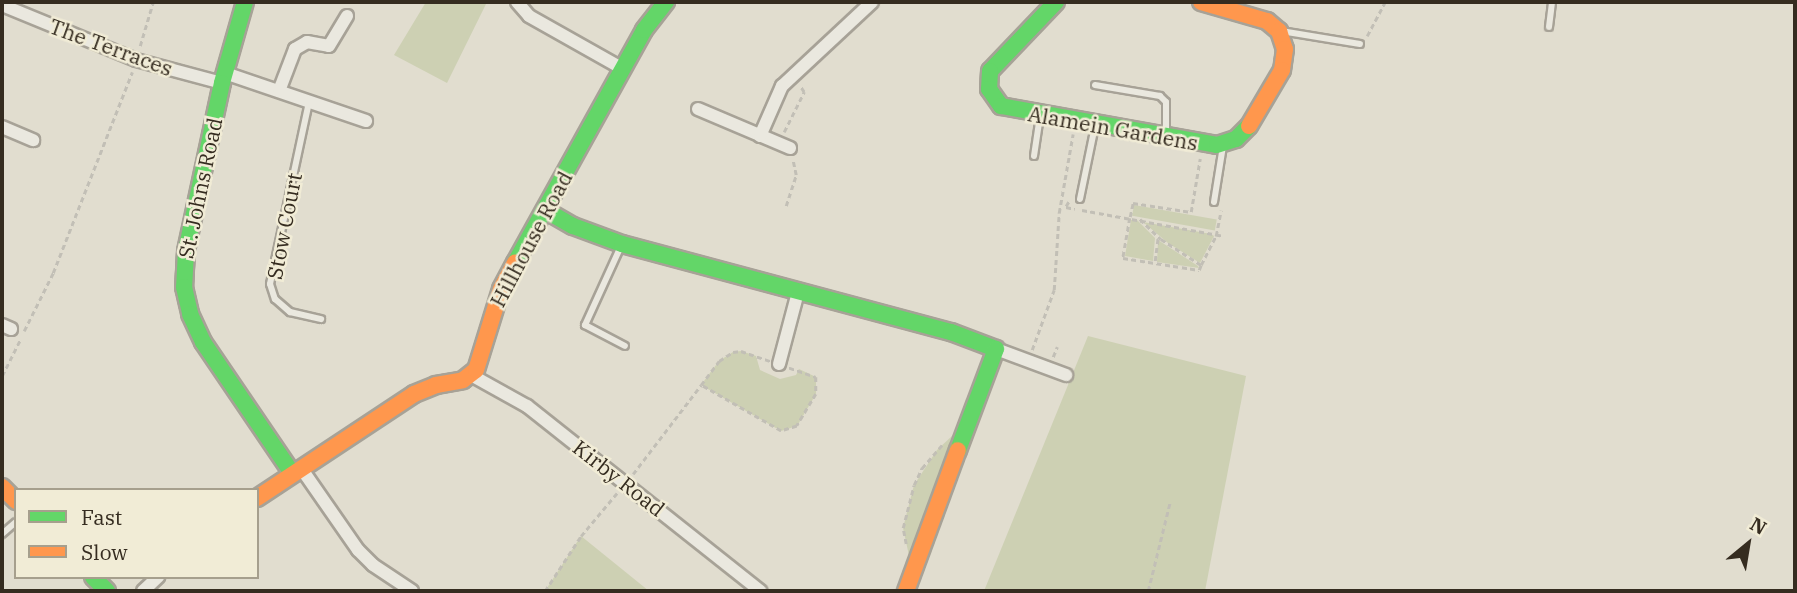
<!DOCTYPE html>
<html>
<head>
<meta charset="utf-8">
<style>
	body { margin:0 }
	#map { position:relative; width:1797px; height:593px; overflow:hidden; background:#e1ddcf; font-family:"IBM Plex Serif",serif }
	div>[style] { position:absolute }
	.green>* { inset:0; background:#cdd0b3; transform-origin:0 0 }
	.path>* { height:2.5px; margin-top:-1.25px; transform-origin:0; background:repeating-linear-gradient(90deg,#c2bfb6 0 5px,transparent 0 8.5px) }
	.roads { filter:drop-shadow(2px 0 #a7a297) drop-shadow(-2px 0 #a7a297) drop-shadow(0 2px #a7a297) drop-shadow(0 -2px #a7a297) }
	.lane>* { height:6px; margin:-3px; padding:0 3px; transform-origin:3px; border-radius:3px; background:#eae8df }
	.street>* { height:12px; margin:-6px; padding:0 6px; transform-origin:6px; border-radius:6px; background:#eae8df }
	.fast>* { height:16px; margin:-8px; padding:0 8px; transform-origin:8px; border-radius:8px; background:#63d668 }
	.slow>* { height:16px; margin:-8px; padding:0 8px; transform-origin:8px; border-radius:8px; background:#ff974d }
	span { translate:-50% -50%; white-space:nowrap; text-align:center; line-height:1.15; -webkit-text-stroke:5px #f1ecd6; paint-order:stroke }
	.street-label { font-size:21px; color:#352c20 }
	.frame { position:absolute; inset:0; border:4px solid #352c20; pointer-events:none }
	.legend { position:absolute; left:14px; top:488px; width:245px; height:91px; box-sizing:border-box; background:#f1ecd6; border:2px solid #a69f8d; margin:0; padding:9px 12px; list-style:none; font-size:21px; color:#352c20 }
	.legend li { display:flex; align-items:center; gap:14px; height:35px }
	.legend b { width:35px; border:2px solid #a69f8d }
	.north { position:absolute; left:1713px; top:509px; width:70px; height:70px; -webkit-text-stroke:5px #f1ecd6; paint-order:stroke; rotate:30deg; font-size:19px; font-weight:700; line-height:28px; text-align:center; color:#352c20 }
	.north::after { content:''; display:block; margin:auto; width:24px; height:32px; background:#352c20; clip-path:polygon(50% 0,100% 100%,50% 72%,0 100%) }
</style>
</head>
<body>
<div id="map">
	<div class="green">
		<div style="clip-path:polygon(426px 2px,487px 2px,447px 83px,394px 55px)"></div>
		<div style="left:1134px;top:205px;width:84px;height:11px;rotate:10deg"></div>
		<div style="clip-path:polygon(1131px 220px,1137px 220px,1155px 238px,1153px 261px,1125px 256px)"></div>
		<div style="clip-path:polygon(1143px 222px,1211px 234px,1214px 236px,1200px 263px,1168px 243px)"></div>
		<div style="clip-path:polygon(1158px 240px,1198px 266px,1199px 268px,1157px 262px)"></div>
		<div style="clip-path:polygon(1088px 336px,1246px 376px,1205px 591px,984px 591px)"></div>
		<div style="clip-path:polygon(741px 351px,756px 356px,760px 370px,780px 379px,796px 375px,799px 369px,816px 377px,816px 394px,797px 426px,781px 431px,701px 385px,719px 361px,733px 352px)"></div>
		<div style="clip-path:polygon(969px 420px,913px 574px,903px 528px,914px 485px,937px 450px)"></div>
		<div style="clip-path:polygon(581px 536px,649px 591px,545px 591px)"></div>
	</div>
	<div class="path">
		<div style="left:1367px;top:36px;width:38px;rotate:-62deg"></div>
		<div style="left:140px;top:46px;width:46px;rotate:-73.5deg"></div>
		<div style="left:784px;top:132px;width:45px;rotate:-63.4deg"></div>
		<div style="left:804px;top:92px;width:7px;rotate:-124deg"></div>
		<div style="left:1069px;top:202px;width:6px;rotate:121deg"></div>
		<div style="left:1066px;top:207px;width:9px;rotate:13deg"></div>
		<div style="left:786px;top:206px;width:33px;rotate:-72deg"></div>
		<div style="left:796px;top:175px;width:14px;rotate:-102deg"></div>
		<div style="left:1082px;top:210px;width:143px;rotate:10.4deg"></div>
		<div style="left:1130px;top:217px;width:14px;rotate:-78deg"></div>
		<div style="left:1133px;top:203px;width:59px;rotate:8.8deg"></div>
		<div style="left:1191px;top:212px;width:54px;rotate:-80.4deg"></div>
		<div style="left:1130px;top:218px;width:41px;rotate:99.9deg"></div>
		<div style="left:1123px;top:258px;width:77px;rotate:9deg"></div>
		<div style="left:1199px;top:270px;width:5px;rotate:-68deg"></div>
		<div style="left:1140px;top:219px;width:29px;rotate:44deg"></div>
		<div style="left:1161px;top:239px;width:48px;rotate:33deg"></div>
		<div style="left:1201px;top:265px;width:33px;rotate:-63deg"></div>
		<div style="left:1216px;top:236px;width:26px;rotate:-79deg"></div>
		<div style="left:1155px;top:261px;width:24px;rotate:-83deg"></div>
		<div style="left:24px;top:331px;width:65px;rotate:-63.4deg"></div>
		<div style="left:53px;top:273px;width:216px;rotate:-68.5deg"></div>
		<div style="left:1032px;top:350px;width:64px;rotate:-69.9deg"></div>
		<div style="left:1054px;top:290px;width:77px;rotate:-86.3deg"></div>
		<div style="left:1059px;top:213px;width:80px;rotate:-80deg"></div>
		<div style="left:741px;top:351px;width:79px;rotate:19.1deg"></div>
		<div style="left:816px;top:377px;width:17px;rotate:90deg"></div>
		<div style="left:816px;top:394px;width:37px;rotate:121deg"></div>
		<div style="left:797px;top:426px;width:17px;rotate:163deg"></div>
		<div style="left:781px;top:431px;width:92px;rotate:-150.1deg"></div>
		<div style="left:701px;top:385px;width:30px;rotate:-53deg"></div>
		<div style="left:719px;top:361px;width:17px;rotate:-33deg"></div>
		<div style="left:733px;top:352px;width:8px;rotate:-7deg"></div>
		<div style="left:1053px;top:357px;width:11px;rotate:-68deg"></div>
		<div style="left:2px;top:376px;width:40px;rotate:-63.4deg"></div>
		<div style="left:633px;top:474px;width:112px;rotate:-52.6deg"></div>
		<div style="left:906px;top:544px;width:16px;rotate:-101deg"></div>
		<div style="left:903px;top:528px;width:44px;rotate:-75.7deg"></div>
		<div style="left:914px;top:485px;width:19px;rotate:-65deg"></div>
		<div style="left:922px;top:468px;width:33px;rotate:-49deg"></div>
		<div style="left:545px;top:591px;width:66px;rotate:-56.8deg"></div>
		<div style="left:581px;top:536px;width:56px;rotate:-50.1deg"></div>
		<div style="left:1148px;top:591px;width:92px;rotate:-76.1deg"></div>
	</div>
	<div class="roads">
		<div class="lane">
			<div style="left:1549px;top:27px;width:25px;rotate:-83deg"></div>
			<div style="left:1281px;top:31px;width:80px;rotate:9.3deg"></div>
			<div style="left:1095px;top:85px;width:66px;rotate:9.6deg"></div>
			<div style="left:1160px;top:96px;width:8px;rotate:45deg"></div>
			<div style="left:1166px;top:102px;width:32px;rotate:90deg"></div>
			<div style="left:309px;top:102px;width:186px;rotate:102.1deg"></div>
			<div style="left:270px;top:284px;width:16px;rotate:72deg"></div>
			<div style="left:275px;top:299px;width:20px;rotate:41deg"></div>
			<div style="left:290px;top:312px;width:32px;rotate:13deg"></div>
			<div style="left:1034px;top:156px;width:40px;rotate:-81.5deg"></div>
			<div style="left:1080px;top:199px;width:75px;rotate:-78.4deg"></div>
			<div style="left:1214px;top:202px;width:57px;rotate:-80.9deg"></div>
			<div style="left:621px;top:246px;width:87px;rotate:114.5deg"></div>
			<div style="left:585px;top:325px;width:45px;rotate:27.7deg"></div>
			<div style="left:2px;top:534px;width:18px;rotate:-41deg"></div>
		</div>
		<div class="street">
			<div style="left:517px;top:2px;width:18px;rotate:49deg"></div>
			<div style="left:529px;top:16px;width:108px;rotate:29.4deg"></div>
			<div style="left:2px;top:5px;width:145px;rotate:22.3deg"></div>
			<div style="left:136px;top:60px;width:89px;rotate:15deg"></div>
			<div style="left:225px;top:73px;width:149px;rotate:18.8deg"></div>
			<div style="left:279px;top:91px;width:45px;rotate:-69.1deg"></div>
			<div style="left:295px;top:49px;width:14px;rotate:-30deg"></div>
			<div style="left:307px;top:42px;width:22px;rotate:10deg"></div>
			<div style="left:329px;top:46px;width:35px;rotate:-59deg"></div>
			<div style="left:698px;top:109px;width:100px;rotate:23deg"></div>
			<div style="left:2px;top:127px;width:34px;rotate:23deg"></div>
			<div style="left:760px;top:136px;width:55px;rotate:-66.3deg"></div>
			<div style="left:782px;top:86px;width:123px;rotate:-43deg"></div>
			<div style="left:2px;top:325px;width:10px;rotate:24deg"></div>
			<div style="left:996px;top:349px;width:75px;rotate:20.4deg"></div>
			<div style="left:779px;top:364px;width:74px;rotate:-75.2deg"></div>
			<div style="left:471px;top:375px;width:64px;rotate:29deg"></div>
			<div style="left:527px;top:406px;width:298px;rotate:38.4deg"></div>
			<div style="left:301px;top:468px;width:100px;rotate:55.2deg"></div>
			<div style="left:358px;top:550px;width:21px;rotate:45deg"></div>
			<div style="left:373px;top:565px;width:47px;rotate:33.7deg"></div>
			<div style="left:143px;top:591px;width:21px;rotate:-43deg"></div>
		</div>
		<div class="fast">
			<div style="left:245px;top:2px;width:84px;rotate:105.9deg"></div>
			<div style="left:222px;top:83px;width:172px;rotate:102.1deg"></div>
			<div style="left:186px;top:251px;width:36px;rotate:93deg"></div>
			<div style="left:184px;top:287px;width:28px;rotate:77deg"></div>
			<div style="left:190px;top:314px;width:31px;rotate:65deg"></div>
			<div style="left:203px;top:342px;width:158px;rotate:55.8deg"></div>
			<div style="left:1056px;top:2px;width:95px;rotate:133.7deg"></div>
			<div style="left:990px;top:71px;width:18px;rotate:93deg"></div>
			<div style="left:989px;top:89px;width:21px;rotate:55deg"></div>
			<div style="left:1001px;top:106px;width:219px;rotate:10.2deg"></div>
			<div style="left:1217px;top:145px;width:20px;rotate:-18deg"></div>
			<div style="left:1236px;top:139px;width:18px;rotate:-45deg"></div>
			<div style="left:545px;top:210px;width:32px;rotate:30deg"></div>
			<div style="left:573px;top:226px;width:52px;rotate:20.2deg"></div>
			<div style="left:622px;top:244px;width:341px;rotate:15deg"></div>
			<div style="left:951px;top:332px;width:48px;rotate:20.7deg"></div>
			<div style="left:996px;top:349px;width:108px;rotate:110.6deg"></div>
			<div style="left:515px;top:263px;width:266px;rotate:-61deg"></div>
			<div style="left:644px;top:30px;width:36px;rotate:-52deg"></div>
			<div style="left:93px;top:577px;width:20px;rotate:45deg"></div>
		</div>
		<div class="slow">
			<div style="left:1201px;top:2px;width:69px;rotate:16.1deg"></div>
			<div style="left:1267px;top:21px;width:16px;rotate:40deg"></div>
			<div style="left:1279px;top:31px;width:19px;rotate:72deg"></div>
			<div style="left:1285px;top:49px;width:21px;rotate:98deg"></div>
			<div style="left:1282px;top:70px;width:65px;rotate:120.5deg"></div>
			<div style="left:2px;top:487px;width:20px;rotate:45deg"></div>
			<div style="left:257px;top:498px;width:188px;rotate:-33.5deg"></div>
			<div style="left:414px;top:394px;width:24px;rotate:-22deg"></div>
			<div style="left:436px;top:385px;width:27px;rotate:-10deg"></div>
			<div style="left:463px;top:380px;width:16px;rotate:-38deg"></div>
			<div style="left:476px;top:370px;width:85px;rotate:-72.8deg"></div>
			<div style="left:501px;top:289px;width:30px;rotate:-62deg"></div>
			<div style="left:906px;top:591px;width:150px;rotate:-69.8deg"></div>
		</div>
	</div>
	<div class="street-label">
		<span style="left:111px;top:47px;rotate:20deg">The Terraces</span>
		<span style="left:1113px;top:128px;rotate:10deg">Alamein Gardens</span>
		<span style="left:200px;top:188px;rotate:-78deg">St. Johns Road</span>
		<span style="left:284px;top:226px;rotate:-79deg">Stow Court</span>
		<span style="left:531px;top:239px;rotate:-62deg">Hillhouse Road</span>
		<span style="left:619px;top:478px;rotate:38deg">Kirby Road</span>
	</div>
	<div class="frame"></div>
	<ul class="legend">
	<li><b style="height:9px;background:#63d668"></b>Fast</li>
	<li><b style="height:9px;background:#ff974d"></b>Slow</li>
	</ul>
	<div class="north">N</div>
</div>
</body>
</html>
